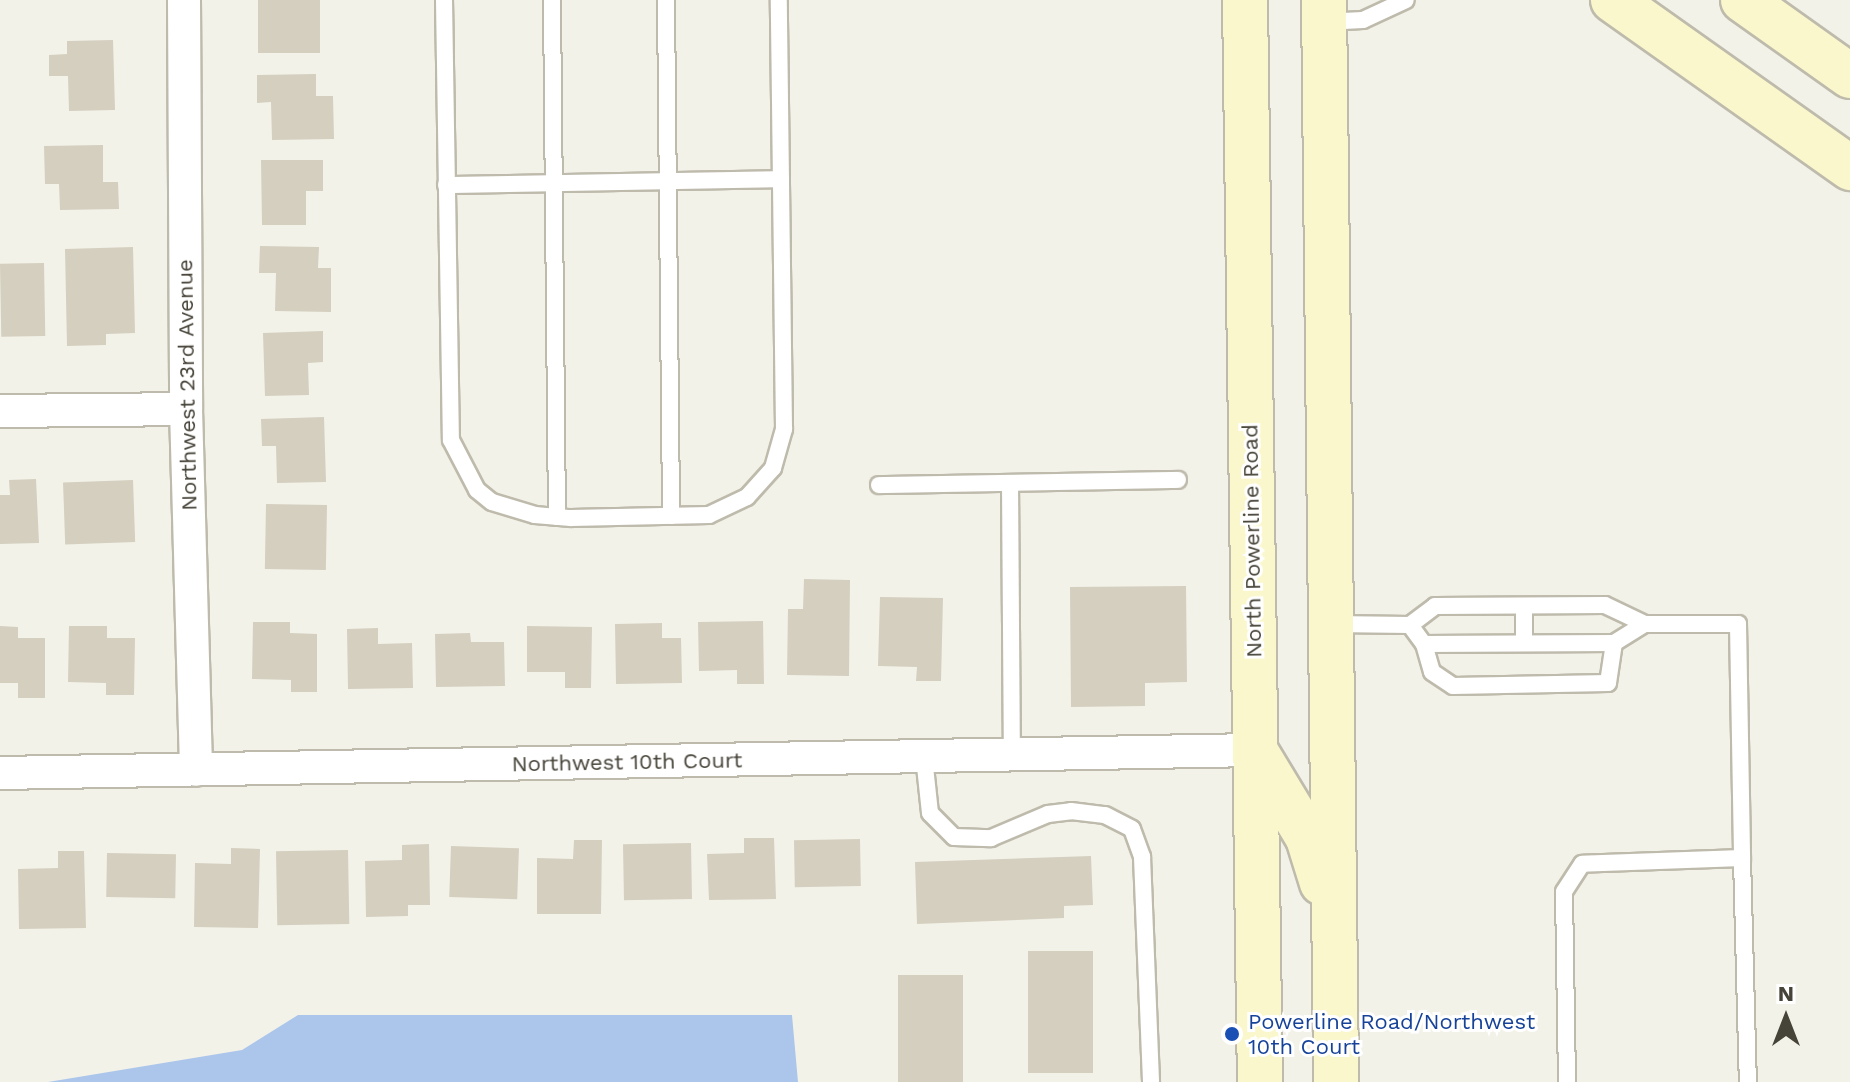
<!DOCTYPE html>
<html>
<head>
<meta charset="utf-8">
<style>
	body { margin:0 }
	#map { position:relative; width:1850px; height:1082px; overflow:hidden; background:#f3f2e9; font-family:"Work Sans",sans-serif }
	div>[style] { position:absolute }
	.water>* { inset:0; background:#abc6ea }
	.building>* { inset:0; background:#d4cfbf; transform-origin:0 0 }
	.roads { filter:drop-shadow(2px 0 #bebbac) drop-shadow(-2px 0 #bebbac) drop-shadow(0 2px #bebbac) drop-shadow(0 -2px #bebbac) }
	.service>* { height:16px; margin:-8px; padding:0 8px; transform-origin:8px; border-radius:8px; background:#fff }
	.minor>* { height:32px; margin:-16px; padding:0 16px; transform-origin:16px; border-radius:16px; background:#fff }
	.secondary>* { height:44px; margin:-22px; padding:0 22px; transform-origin:22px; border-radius:22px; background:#faf7cc }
	.dots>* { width:22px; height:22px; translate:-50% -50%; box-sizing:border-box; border:4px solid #fff; border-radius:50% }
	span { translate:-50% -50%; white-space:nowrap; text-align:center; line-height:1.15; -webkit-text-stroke:6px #fff; paint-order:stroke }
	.street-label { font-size:22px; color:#464338 }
	.transit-label { font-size:22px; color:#164399 }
	.left { translate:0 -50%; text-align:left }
	.north { position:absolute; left:1746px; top:978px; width:80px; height:80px; -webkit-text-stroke:6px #fff; paint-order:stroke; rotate:0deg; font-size:22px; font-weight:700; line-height:32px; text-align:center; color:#464338 }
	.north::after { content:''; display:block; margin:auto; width:28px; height:36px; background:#464338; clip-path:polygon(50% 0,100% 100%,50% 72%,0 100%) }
</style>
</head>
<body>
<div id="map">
	<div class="water">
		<div style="clip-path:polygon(298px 1015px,792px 1015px,798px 1082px,48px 1082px,242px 1050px)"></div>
	</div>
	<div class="building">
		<div style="left:258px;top:0;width:62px;height:53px"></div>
		<div style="clip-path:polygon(113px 40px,115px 110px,69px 111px,68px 76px,49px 76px,49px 55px,67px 54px,67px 41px)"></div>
		<div style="clip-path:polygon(316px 74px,316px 96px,333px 96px,334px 139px,272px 140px,271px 102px,257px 103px,257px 75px)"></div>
		<div style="clip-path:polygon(103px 145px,103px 182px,118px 182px,119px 209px,60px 210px,59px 184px,45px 184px,44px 146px)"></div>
		<div style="clip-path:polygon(261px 160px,323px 160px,323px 191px,306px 191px,306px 225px,262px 225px)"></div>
		<div style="clip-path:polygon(260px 246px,319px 247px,318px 268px,331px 268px,331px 312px,275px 311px,276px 273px,259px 273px)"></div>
		<div style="clip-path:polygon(133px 247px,135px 333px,106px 334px,106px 345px,67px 346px,65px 249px)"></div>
		<div style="left:44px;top:263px;width:73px;height:44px;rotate:89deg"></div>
		<div style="clip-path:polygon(323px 331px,323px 362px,308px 363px,309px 395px,265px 396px,263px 333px)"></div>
		<div style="clip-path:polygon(324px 417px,326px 482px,277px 483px,276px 446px,262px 446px,261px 419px)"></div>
		<div style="clip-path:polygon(36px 479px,39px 543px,0 544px,0 495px,10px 495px,9px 480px)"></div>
		<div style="left:133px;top:480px;width:62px;height:70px;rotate:88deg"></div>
		<div style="left:266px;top:504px;width:61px;height:65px;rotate:1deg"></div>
		<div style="clip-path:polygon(804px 579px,850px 580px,849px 676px,787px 675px,788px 609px,803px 609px)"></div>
		<div style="clip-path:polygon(1186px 586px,1187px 682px,1145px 683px,1145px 706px,1071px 707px,1070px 587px)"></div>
		<div style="clip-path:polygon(880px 597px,943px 598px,941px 681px,916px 681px,917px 667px,878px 666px)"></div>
		<div style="clip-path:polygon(763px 621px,764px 684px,737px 684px,737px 670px,699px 671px,698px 622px)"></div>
		<div style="clip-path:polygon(253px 622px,290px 622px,290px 633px,317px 634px,317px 692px,291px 692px,291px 680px,252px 679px)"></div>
		<div style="clip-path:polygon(662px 623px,662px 638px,681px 638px,682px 683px,616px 684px,615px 624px)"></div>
		<div style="clip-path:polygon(0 626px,18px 627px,18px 638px,45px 638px,45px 698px,18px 698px,18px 683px,0 683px)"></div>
		<div style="clip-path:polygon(69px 626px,107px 626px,107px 638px,135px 638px,134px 695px,106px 695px,106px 683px,68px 682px)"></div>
		<div style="clip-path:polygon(527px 626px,592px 627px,591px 688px,565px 688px,565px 672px,527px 672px)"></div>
		<div style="clip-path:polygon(378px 628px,378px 644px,412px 643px,413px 688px,348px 689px,347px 629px)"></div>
		<div style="clip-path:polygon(470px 633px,471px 642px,504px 642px,505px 686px,436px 687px,435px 634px)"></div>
		<div style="clip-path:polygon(744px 838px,774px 838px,776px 899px,709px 900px,707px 854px,744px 853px)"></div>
		<div style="left:860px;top:839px;width:47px;height:66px;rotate:89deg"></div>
		<div style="clip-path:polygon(574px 840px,602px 840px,601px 914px,537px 914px,537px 858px,573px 859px)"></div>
		<div style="left:691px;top:843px;width:56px;height:68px;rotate:89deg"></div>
		<div style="clip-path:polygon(429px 844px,430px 905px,408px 905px,408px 916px,366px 917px,365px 861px,402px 860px,402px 845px)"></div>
		<div style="left:451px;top:846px;width:68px;height:51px;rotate:2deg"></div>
		<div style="clip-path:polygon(231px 848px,260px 849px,258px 928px,194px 927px,195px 863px,231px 864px)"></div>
		<div style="left:348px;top:850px;width:74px;height:72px;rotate:89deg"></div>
		<div style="clip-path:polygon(58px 851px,84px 851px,86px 928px,19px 929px,18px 869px,58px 868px)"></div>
		<div style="left:107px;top:853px;width:69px;height:44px;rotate:1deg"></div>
		<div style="clip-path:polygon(1091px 856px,1093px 905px,1064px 906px,1064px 918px,917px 924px,915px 862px)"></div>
		<div style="left:1028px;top:951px;width:65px;height:122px"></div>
		<div style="left:898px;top:975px;width:65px;height:107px"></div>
	</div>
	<div class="roads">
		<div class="service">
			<div style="left:444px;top:0;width:440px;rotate:89.1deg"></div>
			<div style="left:451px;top:440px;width:56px;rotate:62.5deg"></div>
			<div style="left:477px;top:490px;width:19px;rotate:39deg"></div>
			<div style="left:492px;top:502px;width:45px;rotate:16.8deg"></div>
			<div style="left:535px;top:515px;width:36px;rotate:5deg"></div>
			<div style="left:571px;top:518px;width:138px;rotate:-1.2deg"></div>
			<div style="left:709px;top:515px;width:42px;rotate:-25.3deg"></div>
			<div style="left:747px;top:497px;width:39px;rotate:-48deg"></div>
			<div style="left:773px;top:468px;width:41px;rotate:-74.2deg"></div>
			<div style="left:784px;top:429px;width:429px;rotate:-90.7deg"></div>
			<div style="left:552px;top:0;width:517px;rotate:89.45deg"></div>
			<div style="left:666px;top:0;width:516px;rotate:89.44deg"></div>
			<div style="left:1324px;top:22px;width:39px;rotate:-3deg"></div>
			<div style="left:1363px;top:20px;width:47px;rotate:-24.9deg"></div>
			<div style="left:446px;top:185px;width:335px;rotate:-1deg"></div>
			<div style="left:1010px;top:483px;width:272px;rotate:89.6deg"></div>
			<div style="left:879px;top:485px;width:299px;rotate:-1deg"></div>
			<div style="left:1524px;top:606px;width:37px;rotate:90deg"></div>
			<div style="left:1332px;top:624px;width:78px;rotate:0.7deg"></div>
			<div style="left:1410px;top:625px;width:31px;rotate:-37deg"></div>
			<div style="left:1435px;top:606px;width:170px;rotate:-0.3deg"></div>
			<div style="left:1605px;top:605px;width:44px;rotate:25.4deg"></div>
			<div style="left:1645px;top:624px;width:93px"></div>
			<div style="left:1738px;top:624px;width:234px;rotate:89deg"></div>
			<div style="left:1742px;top:858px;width:160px;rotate:177.9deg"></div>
			<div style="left:1582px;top:864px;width:33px;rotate:123deg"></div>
			<div style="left:1564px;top:892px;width:190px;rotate:89.1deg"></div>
			<div style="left:1410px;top:625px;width:24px;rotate:54deg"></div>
			<div style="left:1424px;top:644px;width:190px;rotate:-0.3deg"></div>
			<div style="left:1614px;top:643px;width:36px;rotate:-32deg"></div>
			<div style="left:1424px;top:644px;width:29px;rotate:74deg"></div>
			<div style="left:1432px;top:672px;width:25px;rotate:34deg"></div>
			<div style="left:1453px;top:686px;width:155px;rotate:-1.1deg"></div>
			<div style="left:1608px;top:683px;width:40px;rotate:-81.5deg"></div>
			<div style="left:924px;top:757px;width:56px;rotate:83.9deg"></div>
			<div style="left:930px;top:813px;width:34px;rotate:45deg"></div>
			<div style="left:954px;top:837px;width:37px;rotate:2deg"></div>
			<div style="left:991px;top:838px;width:62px;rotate:-22.8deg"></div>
			<div style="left:1048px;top:814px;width:23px;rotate:-7deg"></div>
			<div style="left:1071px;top:811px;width:34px;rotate:7deg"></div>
			<div style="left:1105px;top:815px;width:30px;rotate:27deg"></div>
			<div style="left:1132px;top:829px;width:30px;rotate:70deg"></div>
			<div style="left:1142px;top:857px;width:225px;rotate:87.7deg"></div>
			<div style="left:1742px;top:858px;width:224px;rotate:88.5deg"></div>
		</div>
		<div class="minor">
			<div style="left:184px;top:0;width:409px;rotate:89.7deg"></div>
			<div style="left:186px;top:409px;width:361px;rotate:88.4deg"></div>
			<div style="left:0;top:411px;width:186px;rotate:-0.6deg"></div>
			<div style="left:0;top:773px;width:1255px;rotate:-1.05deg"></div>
		</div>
		<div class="secondary">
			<div style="left:1245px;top:0;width:1082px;rotate:89.21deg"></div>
			<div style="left:1324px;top:0;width:1082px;rotate:89.36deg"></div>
			<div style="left:1613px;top:0;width:291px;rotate:35.3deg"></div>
			<div style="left:1743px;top:0;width:131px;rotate:35.4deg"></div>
			<div style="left:1255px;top:750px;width:103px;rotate:58.9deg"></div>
			<div style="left:1308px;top:838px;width:47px;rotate:72.7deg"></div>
		</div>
	</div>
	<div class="dots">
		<div style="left:1232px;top:1034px;background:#1a4fb4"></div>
	</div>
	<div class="street-label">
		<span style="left:187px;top:385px;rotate:-91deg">Northwest 23rd Avenue</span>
		<span style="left:1252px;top:541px;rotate:-91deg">North Powerline Road</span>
		<span style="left:627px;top:762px;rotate:-1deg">Northwest 10th Court</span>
	</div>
	<div class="transit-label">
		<span class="left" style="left:1248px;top:1034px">Powerline Road/Northwest<br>10th Court</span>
	</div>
	<div class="north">N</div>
</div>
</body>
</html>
